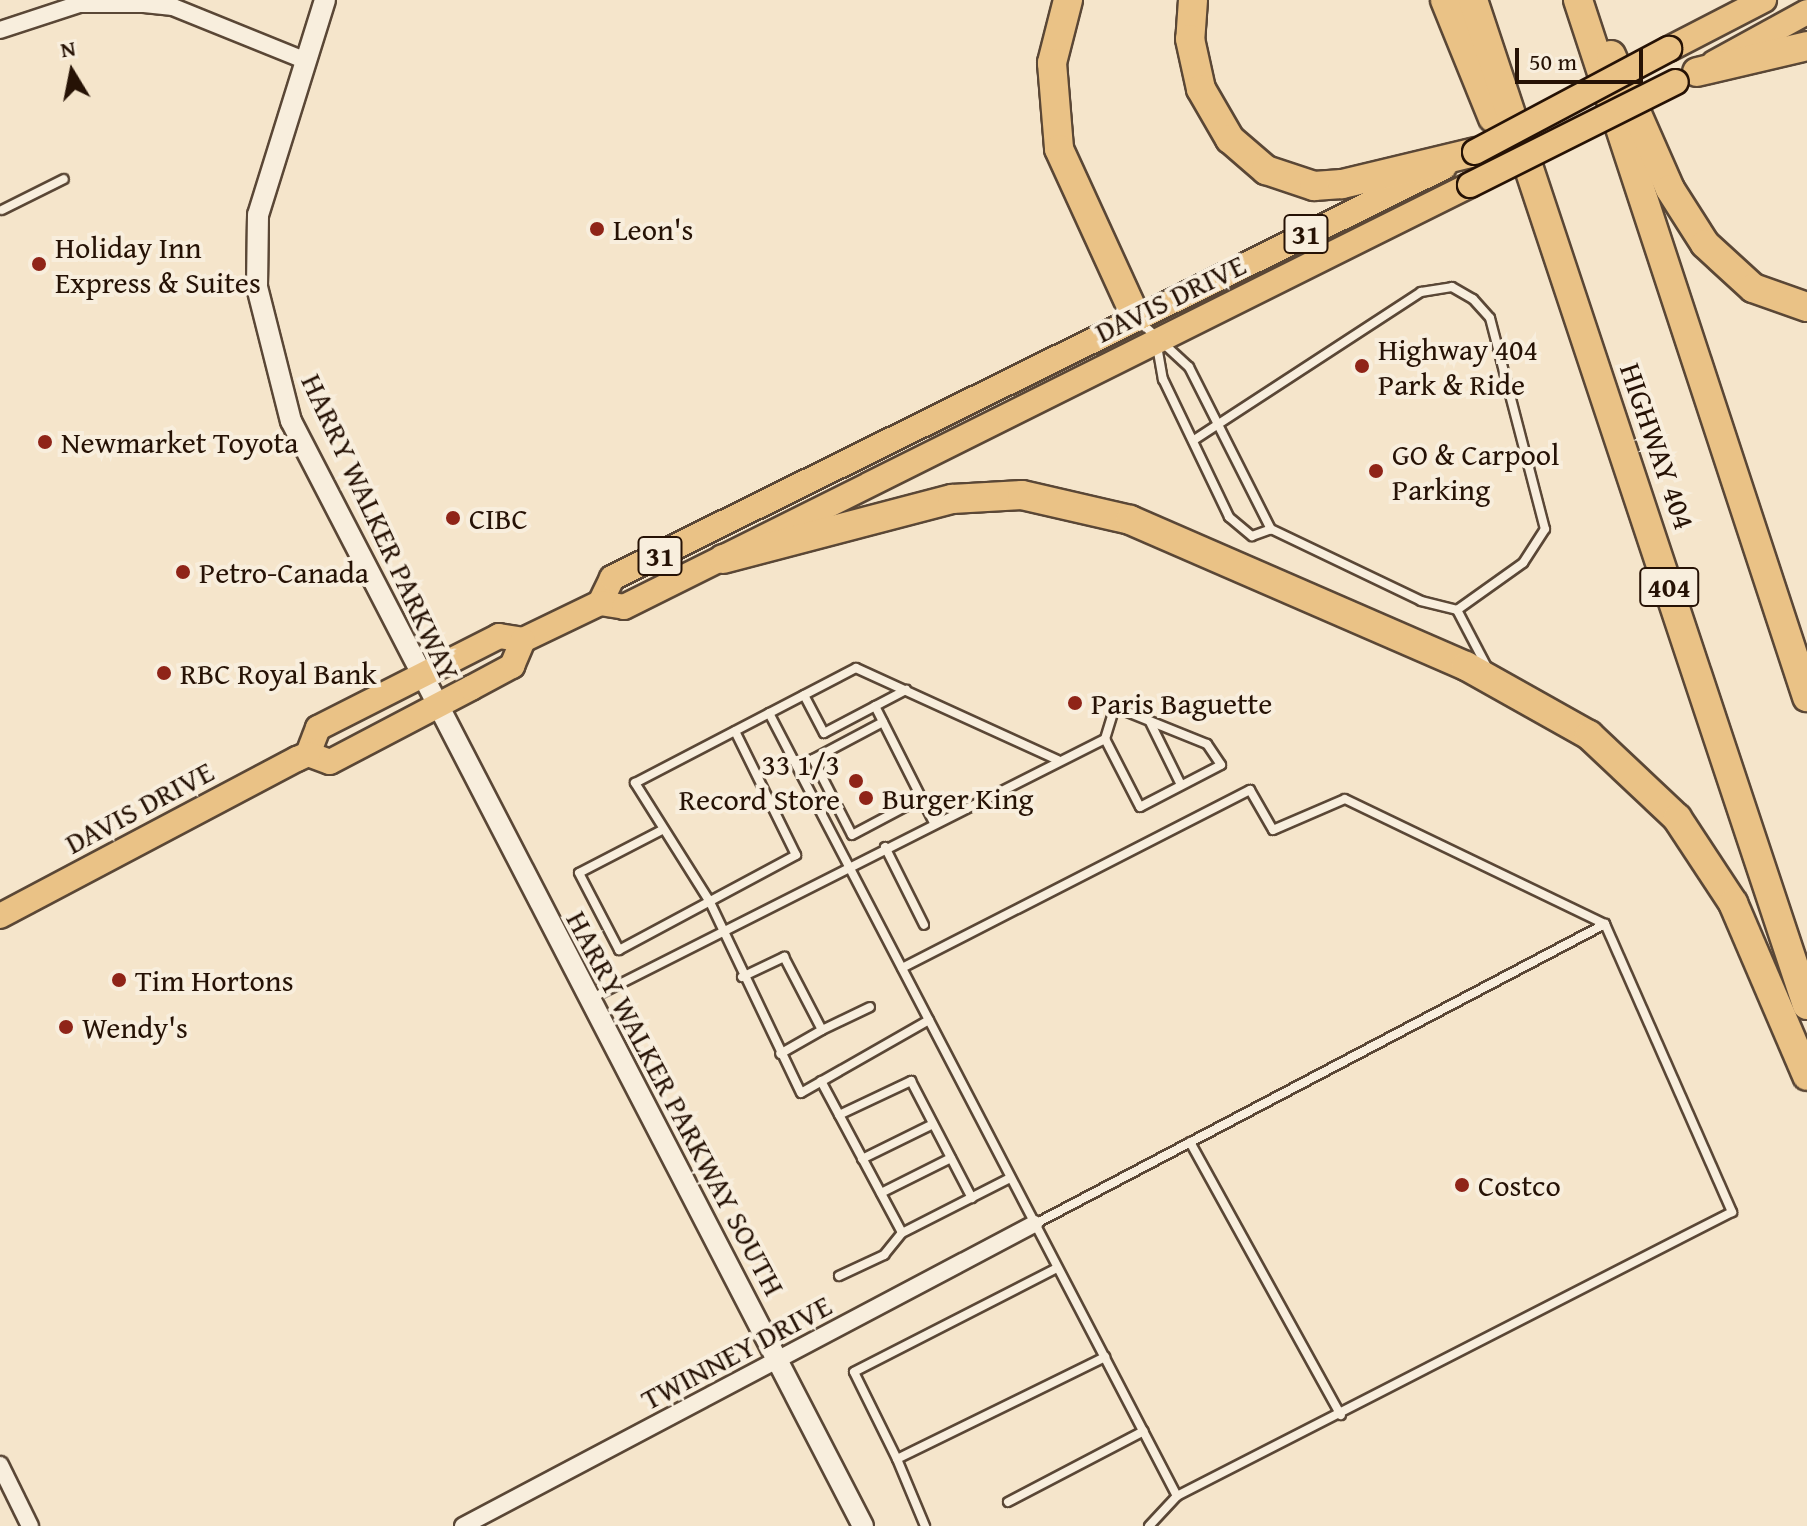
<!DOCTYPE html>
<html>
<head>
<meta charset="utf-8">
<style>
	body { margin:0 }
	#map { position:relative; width:1807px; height:1526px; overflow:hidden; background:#f5e5cb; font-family:"Gentium Book Plus",serif }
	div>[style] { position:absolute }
	.roads { filter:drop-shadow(2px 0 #5a4736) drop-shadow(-2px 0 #5a4736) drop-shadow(0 2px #5a4736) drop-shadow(0 -2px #5a4736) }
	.service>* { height:8px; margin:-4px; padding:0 4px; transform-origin:4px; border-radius:4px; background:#f8eedd }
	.minor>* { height:16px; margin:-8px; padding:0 8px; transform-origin:8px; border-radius:8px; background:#f8eedd }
	.tertiary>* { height:20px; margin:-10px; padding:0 10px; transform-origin:10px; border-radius:10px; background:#f8eedd }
	.primary>* { height:24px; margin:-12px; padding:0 12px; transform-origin:12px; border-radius:12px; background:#eac286 }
	.motorway>* { height:28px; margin:-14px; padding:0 14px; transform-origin:14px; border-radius:14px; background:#eac286 }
	.bridges { filter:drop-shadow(2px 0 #261205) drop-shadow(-2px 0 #261205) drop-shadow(0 2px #261205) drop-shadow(0 -2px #261205) }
	.primary-bridge>* { height:24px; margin:-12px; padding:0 12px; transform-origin:12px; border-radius:12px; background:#eac286 }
	.dots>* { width:22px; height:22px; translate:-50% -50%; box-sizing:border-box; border:4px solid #f8eedd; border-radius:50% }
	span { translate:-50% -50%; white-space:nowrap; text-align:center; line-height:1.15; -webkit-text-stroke:8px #f8eedd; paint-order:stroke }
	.shield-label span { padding:2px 6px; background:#f8eedd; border:2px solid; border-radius:6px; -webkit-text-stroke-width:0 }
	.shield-label { font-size:28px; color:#261205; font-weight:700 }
	.poi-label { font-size:30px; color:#261205 }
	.left { translate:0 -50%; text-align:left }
	.right { translate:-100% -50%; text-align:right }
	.street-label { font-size:30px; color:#261205 }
	.north { position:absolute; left:32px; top:32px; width:80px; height:80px; -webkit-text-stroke:6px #f8eedd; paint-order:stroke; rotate:350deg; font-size:22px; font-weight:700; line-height:32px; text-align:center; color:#261205 }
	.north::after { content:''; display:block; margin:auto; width:28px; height:36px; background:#261205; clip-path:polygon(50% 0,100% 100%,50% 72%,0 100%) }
	.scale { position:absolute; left:1515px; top:48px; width:128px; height:36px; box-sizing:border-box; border:4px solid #261205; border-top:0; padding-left:10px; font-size:24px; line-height:28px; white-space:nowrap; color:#261205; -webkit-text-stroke:6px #f8eedd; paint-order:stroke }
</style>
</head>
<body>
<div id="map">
	<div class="roads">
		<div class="service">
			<div style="left:2px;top:210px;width:69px;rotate:-26.6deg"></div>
			<div style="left:1138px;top:320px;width:69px;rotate:42.7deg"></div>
			<div style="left:1189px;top:367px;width:182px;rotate:63.2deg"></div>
			<div style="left:1271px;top:529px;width:166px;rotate:25.6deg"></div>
			<div style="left:1421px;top:601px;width:37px;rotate:14deg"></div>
			<div style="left:1157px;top:346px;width:34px;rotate:80deg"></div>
			<div style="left:1163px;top:379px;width:153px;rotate:64.4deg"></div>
			<div style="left:1229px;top:517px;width:30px;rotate:40deg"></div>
			<div style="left:1252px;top:536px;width:20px;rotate:-20deg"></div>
			<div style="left:1194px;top:440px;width:271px;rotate:-33.1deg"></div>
			<div style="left:1421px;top:292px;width:31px;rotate:-9deg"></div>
			<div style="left:1452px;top:287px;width:24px;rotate:30deg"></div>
			<div style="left:1473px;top:299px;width:25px;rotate:48deg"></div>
			<div style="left:1490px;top:318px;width:218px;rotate:75.4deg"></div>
			<div style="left:1545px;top:529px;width:40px;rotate:122.9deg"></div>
			<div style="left:1523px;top:563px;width:81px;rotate:144.5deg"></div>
			<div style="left:1457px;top:610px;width:67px;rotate:62.3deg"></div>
			<div style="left:804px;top:695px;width:43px;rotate:62.2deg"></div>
			<div style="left:824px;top:733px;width:93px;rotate:-27.7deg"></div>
			<div style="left:875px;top:706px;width:131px;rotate:63.2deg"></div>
			<div style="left:769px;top:713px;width:883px;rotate:62.48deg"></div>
			<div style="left:883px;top:722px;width:79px;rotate:152.1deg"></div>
			<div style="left:813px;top:759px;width:85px;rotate:62.8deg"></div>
			<div style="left:852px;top:835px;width:79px;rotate:-27.9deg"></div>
			<div style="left:1150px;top:722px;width:70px;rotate:63.8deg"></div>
			<div style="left:662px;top:830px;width:93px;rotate:152.6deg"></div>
			<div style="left:579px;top:873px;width:87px;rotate:62.5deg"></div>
			<div style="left:619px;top:950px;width:201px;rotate:-28.2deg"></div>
			<div style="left:796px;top:855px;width:138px;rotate:-116.2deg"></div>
			<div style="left:885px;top:847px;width:87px;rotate:63.4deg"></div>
			<div style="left:902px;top:968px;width:391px;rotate:-27.1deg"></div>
			<div style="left:1250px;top:790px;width:46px;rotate:60.1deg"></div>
			<div style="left:1273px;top:830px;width:78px;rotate:-23.3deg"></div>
			<div style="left:1345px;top:799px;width:288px;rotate:25.7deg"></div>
			<div style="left:1605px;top:924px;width:315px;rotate:66.2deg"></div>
			<div style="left:1732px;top:1212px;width:623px;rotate:152.9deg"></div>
			<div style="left:1177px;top:1496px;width:41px;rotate:133deg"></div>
			<div style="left:742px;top:977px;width:47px;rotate:-25.5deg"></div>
			<div style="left:784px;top:957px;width:82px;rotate:62.5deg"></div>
			<div style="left:822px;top:1030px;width:48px;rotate:150.3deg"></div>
			<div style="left:592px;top:998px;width:575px;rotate:-26.79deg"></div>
			<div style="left:1105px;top:739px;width:34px;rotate:-73deg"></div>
			<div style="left:1115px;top:707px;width:99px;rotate:21.9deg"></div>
			<div style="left:1207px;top:744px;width:25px;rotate:56deg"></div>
			<div style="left:1221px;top:765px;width:91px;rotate:152.6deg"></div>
			<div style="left:1140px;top:807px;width:76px;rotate:-117.2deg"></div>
			<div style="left:929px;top:1020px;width:147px;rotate:150.3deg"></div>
			<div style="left:801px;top:1093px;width:212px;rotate:-115.5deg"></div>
			<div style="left:710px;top:902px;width:141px;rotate:-122.2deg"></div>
			<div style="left:635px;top:783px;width:249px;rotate:-27.5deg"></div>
			<div style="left:856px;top:668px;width:222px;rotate:24.5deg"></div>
			<div style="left:822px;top:1030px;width:53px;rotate:-25.6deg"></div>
			<div style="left:821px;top:1081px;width:172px;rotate:61.9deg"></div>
			<div style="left:902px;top:1233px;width:121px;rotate:-27deg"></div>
			<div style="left:839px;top:1115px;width:80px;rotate:-25.3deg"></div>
			<div style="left:911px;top:1081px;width:132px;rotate:62.5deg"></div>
			<div style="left:1190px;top:1142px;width:312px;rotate:61.1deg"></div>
			<div style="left:862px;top:1159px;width:79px;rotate:-26.2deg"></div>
			<div style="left:881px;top:1193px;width:78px;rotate:-26.6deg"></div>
			<div style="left:1035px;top:1224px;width:644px;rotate:-27.76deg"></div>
			<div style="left:1057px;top:1268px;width:228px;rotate:152.9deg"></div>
			<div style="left:854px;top:1372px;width:97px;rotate:63.7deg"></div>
			<div style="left:897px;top:1459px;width:232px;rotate:-26.1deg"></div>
			<div style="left:839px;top:1276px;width:50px;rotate:-25deg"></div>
			<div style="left:884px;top:1255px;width:28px;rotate:-51deg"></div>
			<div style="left:897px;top:1459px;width:73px;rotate:67.3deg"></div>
			<div style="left:1008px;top:1502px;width:153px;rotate:-27.6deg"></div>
		</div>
		<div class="minor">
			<div style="left:0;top:30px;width:83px;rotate:-18.2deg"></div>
			<div style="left:79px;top:4px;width:65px"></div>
			<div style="left:144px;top:4px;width:29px;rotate:6deg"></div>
			<div style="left:173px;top:7px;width:139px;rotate:22deg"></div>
			<div style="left:0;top:1465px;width:68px;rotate:63.8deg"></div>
			<div style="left:463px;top:1526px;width:646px;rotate:-27.87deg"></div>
		</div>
		<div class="tertiary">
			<div style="left:325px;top:0;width:225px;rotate:107.3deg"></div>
			<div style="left:258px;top:215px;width:72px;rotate:90.8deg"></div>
			<div style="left:257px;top:287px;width:138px;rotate:75.8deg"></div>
			<div style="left:291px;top:421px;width:1244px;rotate:62.63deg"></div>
		</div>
		<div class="primary">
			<div style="left:1669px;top:49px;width:107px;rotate:-27.3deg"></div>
			<div style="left:1714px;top:63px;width:106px;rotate:-28.7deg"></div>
			<div style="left:600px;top:603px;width:28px;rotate:-64deg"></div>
			<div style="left:612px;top:578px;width:928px;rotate:-26.29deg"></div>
			<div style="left:308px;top:754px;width:28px;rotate:-69deg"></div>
			<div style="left:318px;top:728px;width:203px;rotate:-26.9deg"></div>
			<div style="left:499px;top:636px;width:24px;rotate:9deg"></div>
			<div style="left:523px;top:640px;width:85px;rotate:-25.7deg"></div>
			<div style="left:600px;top:603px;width:24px;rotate:9deg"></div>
			<div style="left:624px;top:607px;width:945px;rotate:-26.51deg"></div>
			<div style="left:0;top:916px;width:336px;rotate:-27.9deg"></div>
			<div style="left:297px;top:759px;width:12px;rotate:-24deg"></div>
			<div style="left:308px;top:754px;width:23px;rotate:20deg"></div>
			<div style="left:330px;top:762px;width:159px;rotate:-27.7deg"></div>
			<div style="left:471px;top:688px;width:47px;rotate:-28.2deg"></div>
			<div style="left:512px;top:666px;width:28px;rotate:-67deg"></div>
		</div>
		<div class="motorway">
			<div style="left:1068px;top:0;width:65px;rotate:104.3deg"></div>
			<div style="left:1052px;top:63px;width:86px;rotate:85.3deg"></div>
			<div style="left:1059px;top:149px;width:185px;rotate:65.4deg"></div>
			<div style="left:1193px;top:0;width:39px;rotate:94deg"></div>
			<div style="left:1190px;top:39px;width:51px;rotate:77.6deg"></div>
			<div style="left:1201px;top:89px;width:58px;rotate:59.9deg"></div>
			<div style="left:1230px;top:139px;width:48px;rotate:40.7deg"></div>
			<div style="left:1266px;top:170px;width:51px;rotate:18.4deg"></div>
			<div style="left:1314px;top:186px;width:28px;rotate:-4deg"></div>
			<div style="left:1342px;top:184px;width:137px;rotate:-13.5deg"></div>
			<div style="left:1445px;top:0;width:127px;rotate:67.9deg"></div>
			<div style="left:1473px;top:0;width:1059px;rotate:71.62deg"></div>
			<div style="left:1578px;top:0;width:734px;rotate:71.81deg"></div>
			<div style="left:1611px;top:55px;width:146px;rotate:66.2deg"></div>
			<div style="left:1670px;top:189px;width:65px;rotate:57.5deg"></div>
			<div style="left:1705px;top:244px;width:65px;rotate:42.5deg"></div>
			<div style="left:1753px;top:288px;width:57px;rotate:19.4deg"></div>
			<div style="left:1697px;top:72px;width:113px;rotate:-13.3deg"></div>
			<div style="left:723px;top:559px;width:237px;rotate:-14.7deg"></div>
			<div style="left:952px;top:499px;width:70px;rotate:-3.3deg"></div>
			<div style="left:1022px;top:495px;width:111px;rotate:13deg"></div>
			<div style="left:1130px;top:520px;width:366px;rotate:23.5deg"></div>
			<div style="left:1466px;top:666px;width:141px;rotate:29.3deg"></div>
			<div style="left:1589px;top:735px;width:121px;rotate:43.3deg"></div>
			<div style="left:1677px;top:818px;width:102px;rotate:56.6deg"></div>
			<div style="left:1733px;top:903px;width:188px;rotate:66.8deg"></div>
		</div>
	</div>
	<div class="bridges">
		<div class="primary-bridge">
			<div style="left:1475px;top:152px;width:220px;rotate:-28deg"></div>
			<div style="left:1470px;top:185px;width:230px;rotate:-26.6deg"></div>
		</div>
	</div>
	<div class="dots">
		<div style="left:597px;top:229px;background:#8f2418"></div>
		<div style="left:39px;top:264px;background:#8f2418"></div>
		<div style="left:1362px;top:366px;background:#8f2418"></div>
		<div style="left:45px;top:442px;background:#8f2418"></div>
		<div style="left:1376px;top:471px;background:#8f2418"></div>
		<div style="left:453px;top:518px;background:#8f2418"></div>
		<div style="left:183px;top:572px;background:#8f2418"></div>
		<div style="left:164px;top:673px;background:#8f2418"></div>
		<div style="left:1075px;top:703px;background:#8f2418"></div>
		<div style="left:856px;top:781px;background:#8f2418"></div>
		<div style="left:866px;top:798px;background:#8f2418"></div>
		<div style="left:119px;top:980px;background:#8f2418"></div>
		<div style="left:66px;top:1027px;background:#8f2418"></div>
		<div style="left:1462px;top:1185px;background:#8f2418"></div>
	</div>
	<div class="shield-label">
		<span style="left:1306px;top:234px">31</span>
		<span style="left:660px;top:556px">31</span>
		<span style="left:1669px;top:587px">404</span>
	</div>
	<div class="poi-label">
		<span class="left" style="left:613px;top:229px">Leon's</span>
		<span class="left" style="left:55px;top:264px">Holiday Inn<br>Express &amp; Suites</span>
		<span class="left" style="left:1378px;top:366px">Highway 404<br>Park &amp; Ride</span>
		<span class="left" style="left:61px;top:442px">Newmarket Toyota</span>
		<span class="left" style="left:1392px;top:471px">GO &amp; Carpool<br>Parking</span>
		<span class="left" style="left:469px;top:518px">CIBC</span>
		<span class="left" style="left:199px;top:572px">Petro-Canada</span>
		<span class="left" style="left:180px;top:673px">RBC Royal Bank</span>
		<span class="left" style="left:1091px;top:703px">Paris Baguette</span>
		<span class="right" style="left:840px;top:781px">33 1/3<br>Record Store</span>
		<span class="left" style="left:882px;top:798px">Burger King</span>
		<span class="left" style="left:135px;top:980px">Tim Hortons</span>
		<span class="left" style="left:82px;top:1027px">Wendy's</span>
		<span class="left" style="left:1478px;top:1185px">Costco</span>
	</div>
	<div class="street-label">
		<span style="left:1170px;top:298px;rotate:-26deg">DAVIS DRIVE</span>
		<span style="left:1658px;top:446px;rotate:71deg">HIGHWAY 404</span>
		<span style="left:381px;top:527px;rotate:65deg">HARRY WALKER PARKWAY</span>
		<span style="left:139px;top:807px;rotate:-28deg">DAVIS DRIVE</span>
		<span style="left:676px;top:1103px;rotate:62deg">HARRY WALKER PARKWAY SOUTH</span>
		<span style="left:736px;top:1352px;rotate:-28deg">TWINNEY DRIVE</span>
	</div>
	<div class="north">N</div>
	<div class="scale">50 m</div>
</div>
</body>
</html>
